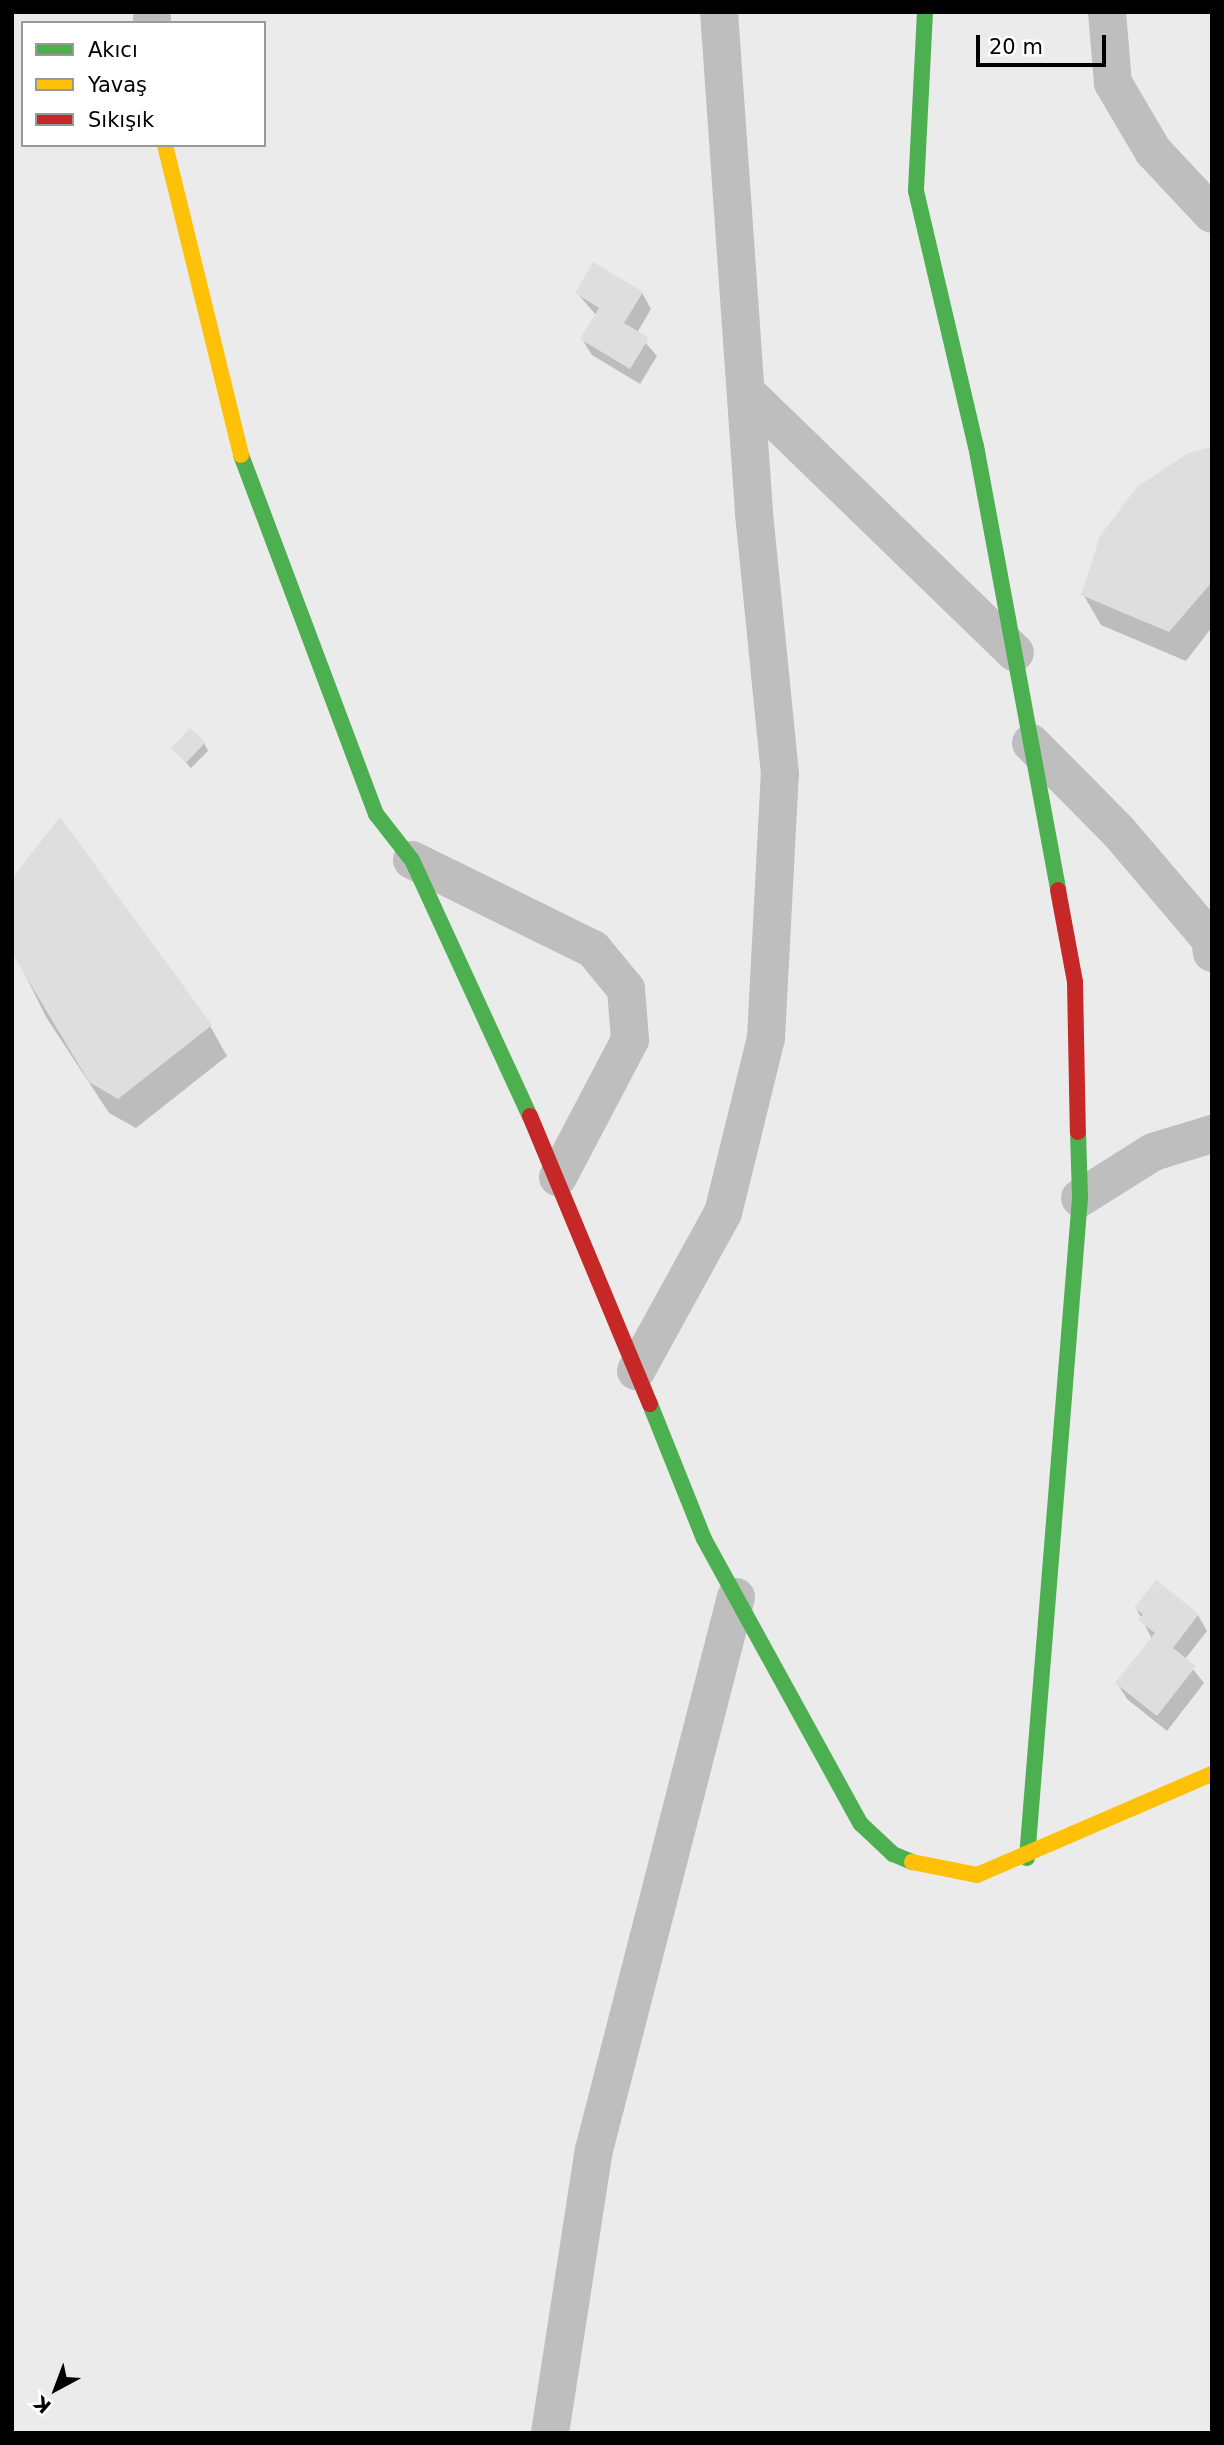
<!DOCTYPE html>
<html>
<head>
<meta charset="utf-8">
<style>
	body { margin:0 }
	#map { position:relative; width:1224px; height:2445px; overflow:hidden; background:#fff; font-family:"DejaVu Sans",sans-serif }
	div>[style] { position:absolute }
	.green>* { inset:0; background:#ebebeb }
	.shadow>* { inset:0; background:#0003 }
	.building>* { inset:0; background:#dedede; transform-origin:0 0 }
	.street>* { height:38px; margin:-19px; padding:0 19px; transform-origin:19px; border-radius:19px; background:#bebebe }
	.fast>* { height:16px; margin:-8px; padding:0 8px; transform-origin:8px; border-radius:8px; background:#4caf50 }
	.slow>* { height:16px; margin:-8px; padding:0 8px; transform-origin:8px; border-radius:8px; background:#ffc107 }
	.jam>* { height:16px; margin:-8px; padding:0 8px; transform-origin:8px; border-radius:8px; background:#c62828 }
	span { translate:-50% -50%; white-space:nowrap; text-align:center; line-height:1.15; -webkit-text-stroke:7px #fff; paint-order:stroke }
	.frame { position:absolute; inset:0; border:14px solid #000; pointer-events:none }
	.legend { position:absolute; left:21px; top:21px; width:245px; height:126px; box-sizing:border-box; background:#fff; border:2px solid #999; margin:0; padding:9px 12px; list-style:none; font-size:21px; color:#000 }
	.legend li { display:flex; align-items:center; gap:14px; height:35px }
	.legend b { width:35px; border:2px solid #999 }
	.north { position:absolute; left:21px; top:2354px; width:70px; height:70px; -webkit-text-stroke:5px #fff; paint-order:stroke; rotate:221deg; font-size:19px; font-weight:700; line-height:28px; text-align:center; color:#000 }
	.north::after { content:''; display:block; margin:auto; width:24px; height:32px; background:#000; clip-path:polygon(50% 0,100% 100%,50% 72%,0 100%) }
	.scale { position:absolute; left:976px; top:35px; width:130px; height:32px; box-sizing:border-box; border:4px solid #000; border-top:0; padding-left:9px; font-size:21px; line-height:24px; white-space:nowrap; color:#000; -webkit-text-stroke:5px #fff; paint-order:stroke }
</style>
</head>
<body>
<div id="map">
	<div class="green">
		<div style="clip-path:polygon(evenodd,12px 12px,1212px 12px,1212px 2433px,12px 2433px,12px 12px,23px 23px,264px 23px,264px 145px,23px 145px,23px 23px)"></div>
	</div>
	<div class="shadow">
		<div style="clip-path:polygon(577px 293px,642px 293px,651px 309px,637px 333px,657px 356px,640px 384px,592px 355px,582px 339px,597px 316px)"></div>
		<div style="clip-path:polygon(1212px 449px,1212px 627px,1186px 661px,1101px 625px,1083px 594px)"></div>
		<div style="clip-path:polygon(204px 743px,208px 751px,191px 768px,173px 748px)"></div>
		<div style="clip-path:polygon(12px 948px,210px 1026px,227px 1056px,136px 1128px,109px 1113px,46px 1017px)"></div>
		<div style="clip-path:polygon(1136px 1608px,1198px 1615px,1207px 1631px,1185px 1659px,1204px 1683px,1167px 1731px,1127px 1699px,1117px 1683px,1152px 1639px)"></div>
	</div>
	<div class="building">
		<div style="clip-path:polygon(593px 262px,643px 292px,624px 323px,649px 338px,630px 369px,580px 339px,599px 308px,575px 293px)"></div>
		<div style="clip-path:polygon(1212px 447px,1212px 582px,1169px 632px,1081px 595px,1100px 536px,1137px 487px,1188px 453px)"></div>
		<div style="left:190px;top:728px;width:21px;height:28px;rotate:43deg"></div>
		<div style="clip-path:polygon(60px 817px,212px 1025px,118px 1099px,89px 1082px,12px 953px,12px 878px)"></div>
		<div style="clip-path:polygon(1156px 1580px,1199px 1614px,1173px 1648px,1196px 1666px,1157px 1716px,1115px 1683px,1155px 1633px,1138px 1620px,1143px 1614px,1134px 1608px)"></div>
	</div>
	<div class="street">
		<div style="left:152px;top:12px;width:11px;rotate:90deg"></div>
		<div style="left:1107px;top:12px;width:71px;rotate:85.2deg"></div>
		<div style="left:1113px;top:83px;width:79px;rotate:59.5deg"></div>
		<div style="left:1153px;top:151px;width:86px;rotate:46.9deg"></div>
		<div style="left:747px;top:393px;width:373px;rotate:44.1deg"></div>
		<div style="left:1031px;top:743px;width:125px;rotate:45.3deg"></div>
		<div style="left:1119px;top:832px;width:140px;rotate:49.6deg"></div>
		<div style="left:1210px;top:939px;width:14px;rotate:82deg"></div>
		<div style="left:412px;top:860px;width:202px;rotate:26.2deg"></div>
		<div style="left:593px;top:949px;width:52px;rotate:50.5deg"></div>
		<div style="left:626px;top:989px;width:51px;rotate:85.5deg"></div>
		<div style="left:630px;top:1040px;width:155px;rotate:117.7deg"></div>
		<div style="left:1080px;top:1198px;width:86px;rotate:-32.2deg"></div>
		<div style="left:1153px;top:1152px;width:62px;rotate:-17deg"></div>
		<div style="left:636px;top:1371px;width:180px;rotate:-61.2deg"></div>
		<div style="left:723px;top:1213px;width:180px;rotate:-76.2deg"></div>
		<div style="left:766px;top:1038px;width:264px;rotate:-87deg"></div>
		<div style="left:780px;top:774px;width:263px;rotate:-95.7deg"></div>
		<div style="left:754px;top:512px;width:501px;rotate:-94deg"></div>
		<div style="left:550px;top:2433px;width:286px;rotate:-81.2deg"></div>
		<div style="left:594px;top:2150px;width:571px;rotate:-75.6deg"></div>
	</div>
	<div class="fast">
		<div style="left:925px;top:12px;width:179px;rotate:92.9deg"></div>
		<div style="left:916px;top:191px;width:262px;rotate:76.8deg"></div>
		<div style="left:976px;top:446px;width:452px;rotate:79.5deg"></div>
		<div style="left:241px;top:455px;width:384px;rotate:69.4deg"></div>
		<div style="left:376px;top:814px;width:58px;rotate:52deg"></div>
		<div style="left:412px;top:860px;width:282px;rotate:65.3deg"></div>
		<div style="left:650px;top:1404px;width:145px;rotate:68.2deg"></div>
		<div style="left:704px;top:1539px;width:325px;rotate:61.2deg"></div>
		<div style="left:861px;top:1824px;width:44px;rotate:43.2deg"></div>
		<div style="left:893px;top:1854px;width:21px;rotate:23deg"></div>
		<div style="left:1027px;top:1858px;width:662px;rotate:-85.41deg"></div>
		<div style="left:1080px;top:1198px;width:66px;rotate:-91.7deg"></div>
	</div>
	<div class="slow">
		<div style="left:165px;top:145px;width:319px;rotate:76.2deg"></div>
		<div style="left:912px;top:1862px;width:66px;rotate:11.3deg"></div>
		<div style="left:977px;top:1875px;width:256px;rotate:-23.3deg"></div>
	</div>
	<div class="jam">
		<div style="left:1058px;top:890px;width:94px;rotate:79.5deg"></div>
		<div style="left:1075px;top:982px;width:150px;rotate:88.9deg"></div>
		<div style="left:530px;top:1116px;width:312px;rotate:67.4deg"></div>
	</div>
	<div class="frame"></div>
	<ul class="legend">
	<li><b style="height:9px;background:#4caf50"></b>Akıcı</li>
	<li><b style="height:9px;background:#ffc107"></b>Yavaş</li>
	<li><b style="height:9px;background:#c62828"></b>Sıkışık</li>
	</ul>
	<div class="north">K</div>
	<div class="scale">20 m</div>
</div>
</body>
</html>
